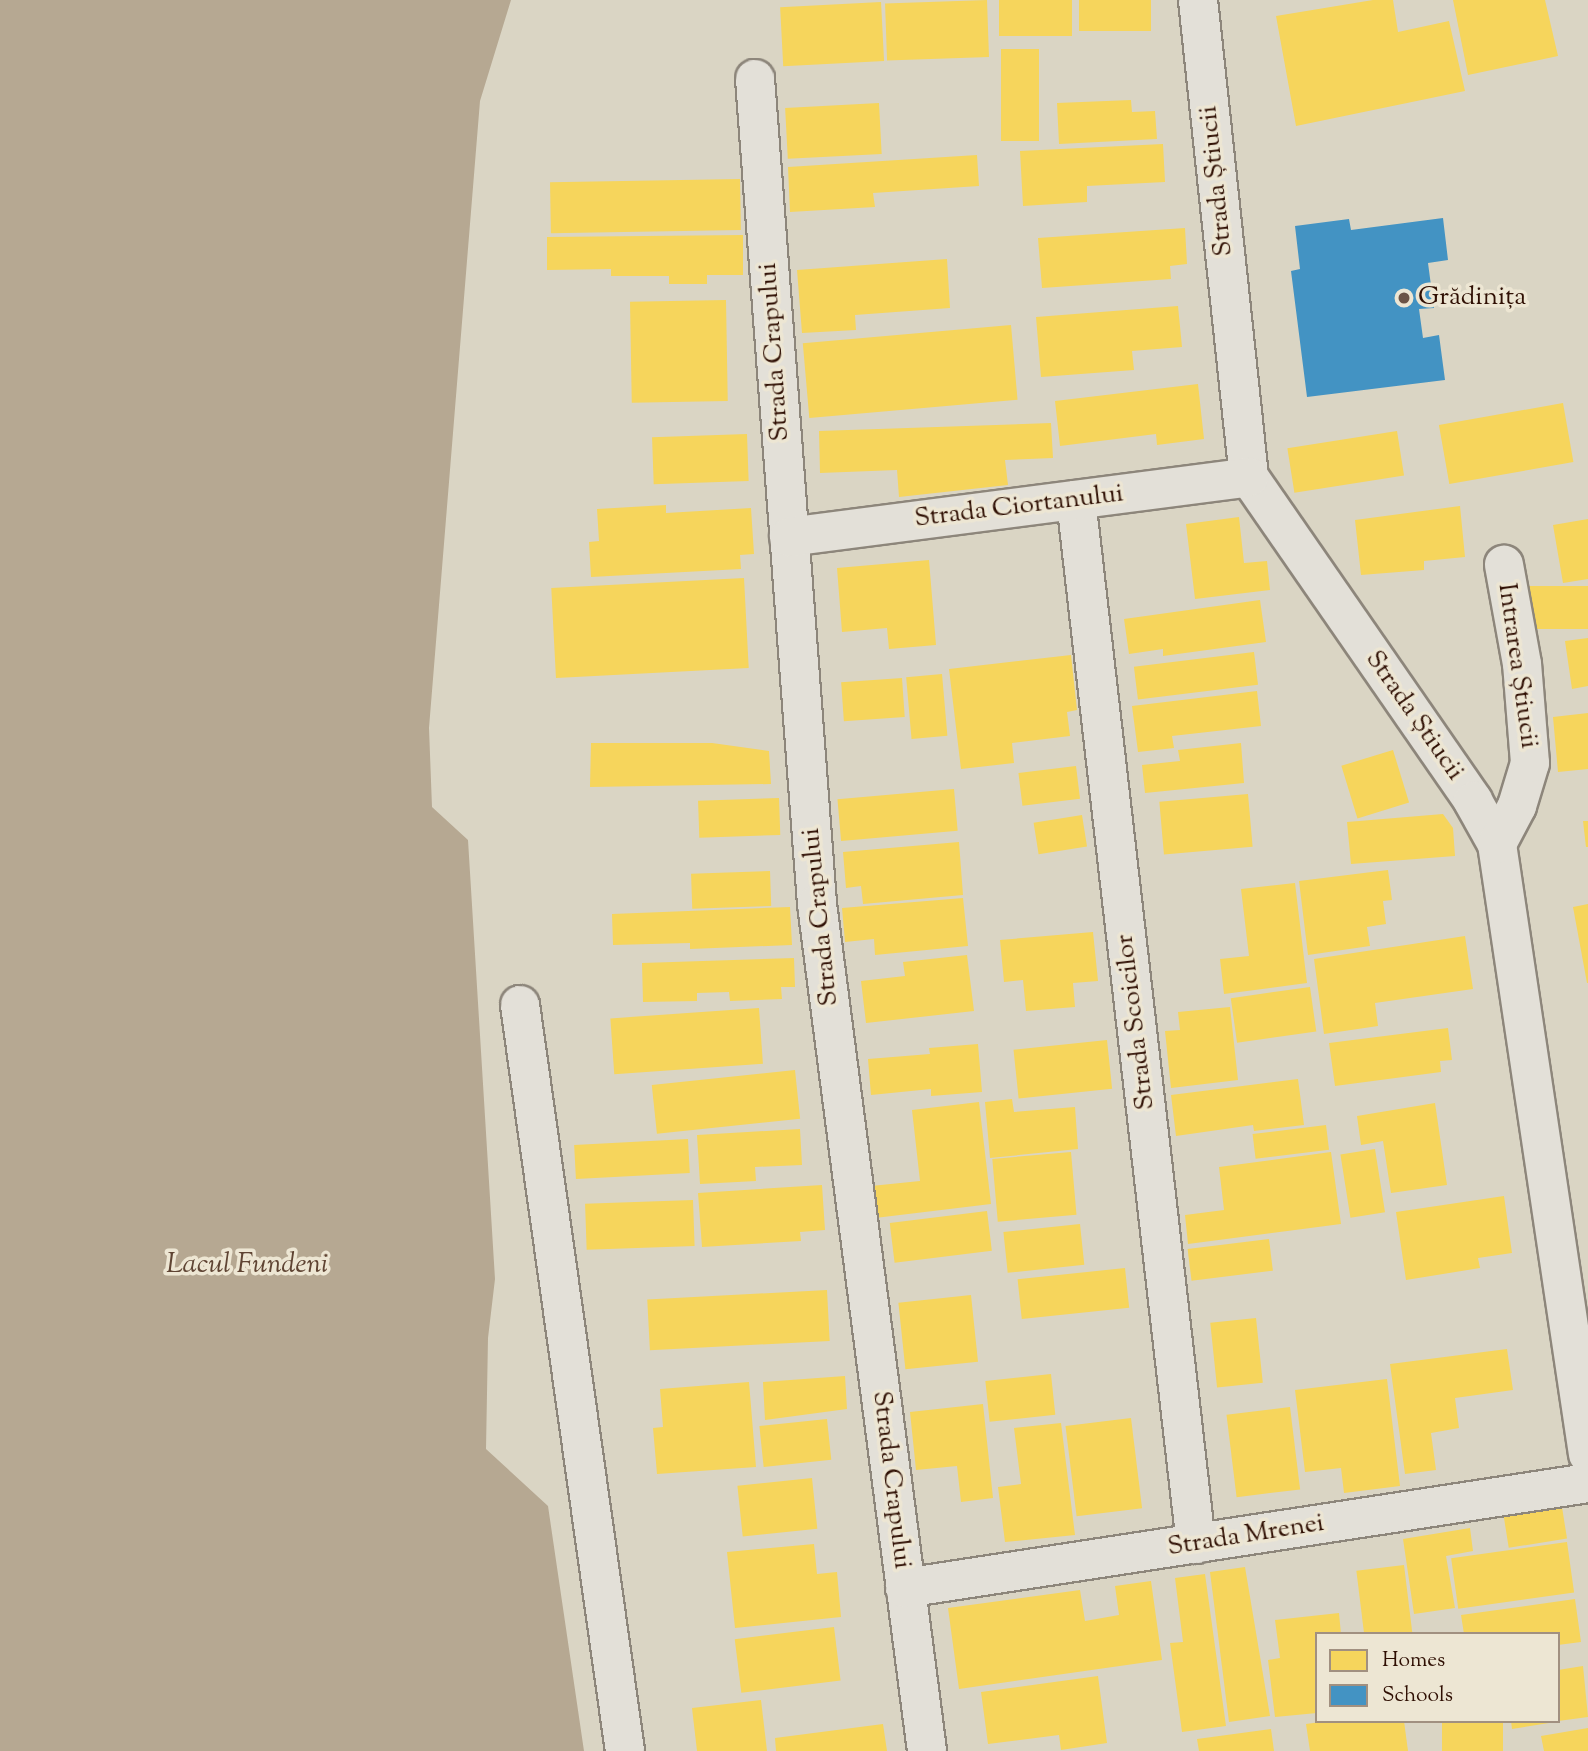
<!DOCTYPE html>
<html>
<head>
<meta charset="utf-8">
<style>
	body { margin:0 }
	#map { position:relative; width:1588px; height:1751px; overflow:hidden; background:#dad5c4; font-family:"Sorts Mill Goudy",serif }
	div>[style] { position:absolute }
	.water>* { inset:0; background:#b6a892 }
	.homes>* { inset:0; background:#f6d55c; transform-origin:0 0 }
	.schools>* { inset:0; background:#4393c3 }
	.roads { filter:drop-shadow(2px 0 #8d867b) drop-shadow(-2px 0 #8d867b) drop-shadow(0 2px #8d867b) drop-shadow(0 -2px #8d867b) }
	.minor>* { height:38px; margin:-19px; padding:0 19px; transform-origin:19px; border-radius:19px; background:#e3e0d8 }
	.dots>* { width:19px; height:19px; translate:-50% -50%; box-sizing:border-box; border:4px solid #ede6d3; border-radius:50% }
	span { translate:-50% -50%; white-space:nowrap; text-align:center; line-height:1.15; -webkit-text-stroke:7px #ede6d3; paint-order:stroke }
	.street-label { font-size:26px; color:#2f0f03 }
	.poi-label { font-size:26px; color:#2f0f03 }
	.left { translate:0 -50%; text-align:left }
	.water-label { font-size:28px; color:#5f4433; font-style:italic }
	.legend { position:absolute; left:1315px; top:1632px; width:245px; height:91px; box-sizing:border-box; background:#ede6d3; border:2px solid #a19080; margin:0; padding:9px 12px; list-style:none; font-size:21px; color:#2f0f03 }
	.legend li { display:flex; align-items:center; gap:14px; height:35px }
	.legend b { width:35px; border:2px solid #a19080 }
</style>
</head>
<body>
<div id="map">
	<div class="water">
		<div style="clip-path:polygon(0 0,511px 0,480px 101px,429px 728px,432px 807px,468px 840px,495px 1279px,488px 1338px,486px 1449px,548px 1506px,584px 1751px,0 1751px)"></div>
	</div>
	<div class="homes">
		<div style="left:987px;top:0;width:57px;height:102px;rotate:88deg"></div>
		<div style="left:999px;top:0;width:73px;height:36px"></div>
		<div style="left:1079px;top:0;width:72px;height:31px"></div>
		<div style="clip-path:polygon(1373px 0,1393px 0,1398px 32px,1449px 21px,1465px 91px,1296px 126px,1276px 16px)"></div>
		<div style="clip-path:polygon(1453px 0,1545px 0,1558px 56px,1468px 75px)"></div>
		<div style="left:881px;top:2px;width:59px;height:101px;rotate:87deg"></div>
		<div style="left:1001px;top:49px;width:38px;height:92px"></div>
		<div style="clip-path:polygon(1131px 100px,1132px 112px,1155px 111px,1157px 139px,1059px 144px,1057px 103px)"></div>
		<div style="left:879px;top:103px;width:51px;height:94px;rotate:87deg"></div>
		<div style="clip-path:polygon(1163px 144px,1165px 182px,1087px 186px,1087px 202px,1023px 206px,1020px 151px)"></div>
		<div style="clip-path:polygon(977px 155px,979px 186px,873px 193px,875px 207px,790px 212px,788px 167px)"></div>
		<div style="left:740px;top:179px;width:51px;height:190px;rotate:89deg"></div>
		<div style="clip-path:polygon(1185px 228px,1187px 264px,1170px 266px,1171px 279px,1042px 288px,1038px 238px)"></div>
		<div style="clip-path:polygon(743px 235px,743px 275px,707px 275px,707px 284px,669px 284px,669px 276px,611px 276px,611px 269px,547px 270px,547px 237px)"></div>
		<div style="clip-path:polygon(947px 259px,950px 308px,855px 315px,856px 330px,802px 333px,797px 270px)"></div>
		<div style="left:726px;top:300px;width:101px;height:96px;rotate:89deg"></div>
		<div style="clip-path:polygon(1178px 306px,1182px 347px,1132px 351px,1134px 370px,1041px 377px,1036px 317px)"></div>
		<div style="left:1011px;top:325px;width:75px;height:209px;rotate:85deg"></div>
		<div style="clip-path:polygon(1198px 384px,1204px 439px,1157px 445px,1156px 434px,1060px 446px,1055px 401px)"></div>
		<div style="left:1563px;top:403px;width:60px;height:126px;rotate:80deg"></div>
		<div style="clip-path:polygon(1051px 423px,1053px 458px,1005px 460px,1008px 485px,899px 497px,897px 470px,820px 473px,819px 431px)"></div>
		<div style="left:1397px;top:431px;width:45px;height:111px;rotate:81deg"></div>
		<div style="left:747px;top:434px;width:47px;height:95px;rotate:88deg"></div>
		<div style="clip-path:polygon(666px 505px,666px 513px,751px 508px,754px 554px,740px 555px,741px 569px,591px 577px,589px 542px,599px 541px,597px 509px)"></div>
		<div style="clip-path:polygon(1460px 506px,1465px 557px,1424px 561px,1424px 570px,1361px 575px,1355px 520px)"></div>
		<div style="clip-path:polygon(1239px 517px,1244px 563px,1267px 561px,1270px 590px,1195px 599px,1186px 524px)"></div>
		<div style="clip-path:polygon(1588px 519px,1588px 579px,1563px 583px,1553px 525px)"></div>
		<div style="clip-path:polygon(929px 560px,936px 645px,889px 649px,887px 628px,842px 632px,837px 568px)"></div>
		<div style="left:744px;top:578px;width:90px;height:193px;rotate:87deg"></div>
		<div style="left:1588px;top:586px;width:43px;height:71px;rotate:90deg"></div>
		<div style="clip-path:polygon(1260px 600px,1266px 642px,1163px 656px,1163px 649px,1129px 654px,1124px 619px)"></div>
		<div style="clip-path:polygon(1588px 638px,1588px 686px,1572px 689px,1565px 641px)"></div>
		<div style="left:1254px;top:652px;width:33px;height:121px;rotate:83deg"></div>
		<div style="clip-path:polygon(1071px 655px,1077px 710px,1067px 712px,1070px 736px,1012px 743px,1014px 763px,961px 769px,949px 669px)"></div>
		<div style="left:942px;top:674px;width:62px;height:36px;rotate:85deg"></div>
		<div style="left:902px;top:678px;width:39px;height:61px;rotate:86deg"></div>
		<div style="clip-path:polygon(1257px 691px,1261px 726px,1172px 736px,1174px 748px,1138px 752px,1132px 706px)"></div>
		<div style="clip-path:polygon(1588px 713px,1588px 769px,1558px 772px,1553px 717px)"></div>
		<div style="clip-path:polygon(591px 743px,712px 743px,769px 751px,771px 784px,590px 787px)"></div>
		<div style="clip-path:polygon(1241px 743px,1244px 783px,1145px 793px,1142px 765px,1180px 761px,1178px 750px)"></div>
		<div style="left:1393px;top:750px;width:55px;height:54px;rotate:73deg"></div>
		<div style="left:1076px;top:766px;width:33px;height:58px;rotate:83deg"></div>
		<div style="left:954px;top:789px;width:42px;height:117px;rotate:85deg"></div>
		<div style="left:1248px;top:794px;width:53px;height:89px;rotate:85deg"></div>
		<div style="left:779px;top:798px;width:37px;height:81px;rotate:88deg"></div>
		<div style="clip-path:polygon(1443px 814px,1453px 828px,1455px 856px,1351px 864px,1347px 822px)"></div>
		<div style="left:1082px;top:815px;width:32px;height:49px;rotate:81deg"></div>
		<div style="clip-path:polygon(1583px 821px,1588px 821px,1588px 847px,1586px 847px)"></div>
		<div style="clip-path:polygon(959px 842px,963px 895px,863px 904px,861px 886px,846px 888px,843px 852px)"></div>
		<div style="clip-path:polygon(1388px 870px,1392px 900px,1383px 901px,1386px 924px,1367px 927px,1370px 946px,1308px 955px,1299px 881px)"></div>
		<div style="left:770px;top:871px;width:35px;height:79px;rotate:88deg"></div>
		<div style="clip-path:polygon(1295px 883px,1307px 983px,1224px 994px,1220px 959px,1249px 956px,1241px 889px)"></div>
		<div style="clip-path:polygon(963px 898px,968px 946px,875px 955px,874px 939px,845px 942px,842px 908px)"></div>
		<div style="clip-path:polygon(1588px 904px,1588px 983px,1587px 983px,1573px 907px)"></div>
		<div style="clip-path:polygon(790px 907px,792px 945px,690px 949px,690px 943px,613px 945px,612px 914px)"></div>
		<div style="clip-path:polygon(1093px 932px,1098px 981px,1073px 983px,1075px 1007px,1026px 1011px,1023px 980px,1004px 982px,1000px 940px)"></div>
		<div style="clip-path:polygon(1465px 936px,1473px 989px,1375px 1003px,1378px 1026px,1324px 1034px,1314px 959px)"></div>
		<div style="clip-path:polygon(967px 955px,974px 1011px,866px 1023px,861px 981px,905px 976px,903px 962px)"></div>
		<div style="clip-path:polygon(794px 958px,795px 987px,781px 987px,782px 999px,730px 1001px,729px 992px,697px 993px,697px 1001px,643px 1002px,642px 963px)"></div>
		<div style="left:1310px;top:987px;width:45px;height:80px;rotate:82deg"></div>
		<div style="clip-path:polygon(1230px 1007px,1238px 1080px,1171px 1088px,1165px 1031px,1180px 1030px,1178px 1012px)"></div>
		<div style="left:759px;top:1008px;width:56px;height:149px;rotate:86deg"></div>
		<div style="clip-path:polygon(1448px 1028px,1452px 1060px,1440px 1061px,1441px 1072px,1335px 1086px,1329px 1043px)"></div>
		<div style="left:1107px;top:1040px;width:49px;height:94px;rotate:84deg"></div>
		<div style="clip-path:polygon(978px 1044px,982px 1092px,931px 1096px,931px 1089px,871px 1095px,868px 1059px,930px 1054px,929px 1048px)"></div>
		<div style="left:795px;top:1070px;width:49px;height:144px;rotate:84deg"></div>
		<div style="clip-path:polygon(1298px 1079px,1304px 1125px,1254px 1131px,1253px 1125px,1176px 1136px,1171px 1095px)"></div>
		<div style="clip-path:polygon(1012px 1099px,1014px 1112px,1075px 1107px,1078px 1149px,990px 1158px,985px 1102px)"></div>
		<div style="clip-path:polygon(979px 1102px,991px 1204px,875px 1218px,871px 1186px,920px 1181px,912px 1110px)"></div>
		<div style="clip-path:polygon(1435px 1103px,1447px 1185px,1391px 1193px,1383px 1141px,1361px 1145px,1357px 1116px)"></div>
		<div style="left:1326px;top:1125px;width:25px;height:74px;rotate:83deg"></div>
		<div style="clip-path:polygon(800px 1129px,802px 1165px,755px 1167px,756px 1181px,700px 1184px,697px 1135px)"></div>
		<div style="left:688px;top:1139px;width:34px;height:114px;rotate:87deg"></div>
		<div style="left:1375px;top:1149px;width:64px;height:35px;rotate:81deg"></div>
		<div style="left:1071px;top:1152px;width:63px;height:79px;rotate:85deg"></div>
		<div style="clip-path:polygon(1331px 1152px,1341px 1224px,1188px 1244px,1185px 1215px,1224px 1210px,1219px 1167px)"></div>
		<div style="clip-path:polygon(822px 1185px,825px 1230px,800px 1232px,801px 1241px,702px 1247px,698px 1193px)"></div>
		<div style="clip-path:polygon(1504px 1196px,1512px 1253px,1478px 1258px,1480px 1268px,1406px 1280px,1396px 1212px)"></div>
		<div style="left:693px;top:1200px;width:46px;height:108px;rotate:88deg"></div>
		<div style="left:987px;top:1211px;width:40px;height:98px;rotate:83deg"></div>
		<div style="left:1080px;top:1224px;width:41px;height:77px;rotate:84deg"></div>
		<div style="left:1269px;top:1239px;width:32px;height:82px;rotate:83deg"></div>
		<div style="left:1125px;top:1268px;width:40px;height:108px;rotate:84deg"></div>
		<div style="left:827px;top:1290px;width:51px;height:180px;rotate:87deg"></div>
		<div style="left:971px;top:1295px;width:67px;height:73px;rotate:84deg"></div>
		<div style="left:1256px;top:1318px;width:65px;height:46px;rotate:84deg"></div>
		<div style="clip-path:polygon(1507px 1349px,1513px 1390px,1455px 1398px,1459px 1428px,1431px 1433px,1436px 1470px,1405px 1474px,1390px 1364px)"></div>
		<div style="left:1051px;top:1374px;width:41px;height:66px;rotate:84deg"></div>
		<div style="clip-path:polygon(845px 1376px,847px 1409px,765px 1420px,763px 1382px)"></div>
		<div style="clip-path:polygon(1387px 1379px,1400px 1486px,1344px 1493px,1341px 1468px,1305px 1472px,1295px 1390px)"></div>
		<div style="clip-path:polygon(749px 1382px,756px 1467px,657px 1474px,653px 1428px,663px 1427px,660px 1389px)"></div>
		<div style="clip-path:polygon(983px 1404px,993px 1498px,961px 1502px,957px 1466px,916px 1470px,910px 1412px)"></div>
		<div style="left:1290px;top:1407px;width:83px;height:64px;rotate:83deg"></div>
		<div style="left:1131px;top:1418px;width:91px;height:66px;rotate:83deg"></div>
		<div style="left:827px;top:1419px;width:41px;height:68px;rotate:84deg"></div>
		<div style="clip-path:polygon(1061px 1423px,1075px 1535px,1005px 1542px,998px 1487px,1021px 1484px,1014px 1428px)"></div>
		<div style="left:812px;top:1478px;width:51px;height:75px;rotate:84deg"></div>
		<div style="left:1562px;top:1507px;width:32px;height:59px;rotate:81deg"></div>
		<div style="clip-path:polygon(1470px 1528px,1473px 1551px,1446px 1556px,1455px 1608px,1414px 1614px,1403px 1539px)"></div>
		<div style="left:1567px;top:1542px;width:51px;height:117px;rotate:82deg"></div>
		<div style="clip-path:polygon(814px 1544px,817px 1574px,837px 1572px,841px 1617px,735px 1628px,727px 1552px)"></div>
		<div style="left:1404px;top:1565px;width:70px;height:48px;rotate:83deg"></div>
		<div style="clip-path:polygon(1245px 1567px,1270px 1716px,1229px 1722px,1210px 1572px)"></div>
		<div style="clip-path:polygon(1205px 1574px,1226px 1726px,1182px 1732px,1170px 1643px,1183px 1642px,1175px 1578px)"></div>
		<div style="clip-path:polygon(1151px 1581px,1162px 1660px,959px 1689px,948px 1608px,1080px 1590px,1085px 1621px,1119px 1615px,1115px 1586px)"></div>
		<div style="clip-path:polygon(1575px 1599px,1581px 1642px,1558px 1645px,1558px 1634px,1464px 1634px,1461px 1615px)"></div>
		<div style="clip-path:polygon(1339px 1613px,1341px 1634px,1317px 1634px,1317px 1713px,1275px 1717px,1268px 1660px,1280px 1658px,1275px 1620px)"></div>
		<div style="left:834px;top:1627px;width:54px;height:100px;rotate:83deg"></div>
		<div style="clip-path:polygon(1583px 1666px,1588px 1717px,1558px 1721px,1558px 1670px)"></div>
		<div style="clip-path:polygon(1098px 1676px,1107px 1743px,1061px 1750px,1059px 1735px,988px 1744px,981px 1692px)"></div>
		<div style="clip-path:polygon(761px 1700px,767px 1751px,697px 1751px,692px 1708px)"></div>
		<div style="clip-path:polygon(1328px 1721px,1404px 1721px,1408px 1751px,1310px 1751px,1306px 1724px)"></div>
		<div style="left:1442px;top:1721px;width:61px;height:30px"></div>
		<div style="clip-path:polygon(1511px 1721px,1549px 1721px,1549px 1723px,1512px 1729px)"></div>
		<div style="clip-path:polygon(883px 1724px,887px 1751px,776px 1751px,775px 1738px)"></div>
		<div style="clip-path:polygon(1588px 1728px,1588px 1751px,1544px 1751px,1541px 1736px)"></div>
		<div style="clip-path:polygon(1271px 1729px,1274px 1751px,1199px 1751px,1197px 1739px)"></div>
	</div>
	<div class="schools">
		<div style="clip-path:polygon(1443px 218px,1448px 260px,1428px 263px,1434px 308px,1419px 309px,1423px 338px,1439px 335px,1445px 380px,1307px 397px,1291px 271px,1300px 269px,1295px 226px,1349px 219px,1351px 230px)"></div>
	</div>
	<div class="roads">
		<div class="minor">
			<div style="left:1198px;top:0;width:480px;rotate:83.9deg"></div>
			<div style="left:1249px;top:477px;width:394px;rotate:55.3deg"></div>
			<div style="left:1473px;top:801px;width:49px;rotate:60.8deg"></div>
			<div style="left:1497px;top:844px;width:617px;rotate:81.52deg"></div>
			<div style="left:755px;top:79px;width:827px;rotate:85.7deg"></div>
			<div style="left:817px;top:904px;width:854px;rotate:82.6deg"></div>
			<div style="left:1076px;top:500px;width:1051px;rotate:83.44deg"></div>
			<div style="left:789px;top:537px;width:464px;rotate:-7.4deg"></div>
			<div style="left:1497px;top:844px;width:43px;rotate:-62.2deg"></div>
			<div style="left:1517px;top:806px;width:45px;rotate:-73.2deg"></div>
			<div style="left:1530px;top:763px;width:99px;rotate:-94.6deg"></div>
			<div style="left:1522px;top:664px;width:101px;rotate:-100.3deg"></div>
			<div style="left:520px;top:1005px;width:753px;rotate:81.99deg"></div>
			<div style="left:905px;top:1588px;width:691px;rotate:-8.74deg"></div>
		</div>
	</div>
	<div class="dots">
		<div style="left:1404px;top:298px;background:#6b5447"></div>
	</div>
	<div class="street-label">
		<span style="left:1217px;top:181px;rotate:-96deg">Strada Știucii</span>
		<span style="left:775px;top:352px;rotate:-94deg">Strada Crapului</span>
		<span style="left:1019px;top:507px;rotate:-7deg">Strada Ciortanului</span>
		<span style="left:1517px;top:666px;rotate:82deg">Intrarea Știucii</span>
		<span style="left:1414px;top:716px;rotate:55deg">Strada Știucii</span>
		<span style="left:821px;top:917px;rotate:-96deg">Strada Crapului</span>
		<span style="left:1136px;top:1022px;rotate:-97deg">Strada Scoicilor</span>
		<span style="left:891px;top:1480px;rotate:83deg">Strada Crapului</span>
		<span style="left:1246px;top:1536px;rotate:-9deg">Strada Mrenei</span>
	</div>
	<div class="poi-label">
		<span class="left" style="left:1418px;top:298px">Grădinița</span>
	</div>
	<div class="water-label">
		<span style="left:247px;top:1265px">Lacul Fundeni</span>
	</div>
	<ul class="legend">
	<li><b style="height:19px;background:#f6d55c"></b>Homes</li>
	<li><b style="height:19px;background:#4393c3"></b>Schools</li>
	</ul>
</div>
</body>
</html>
